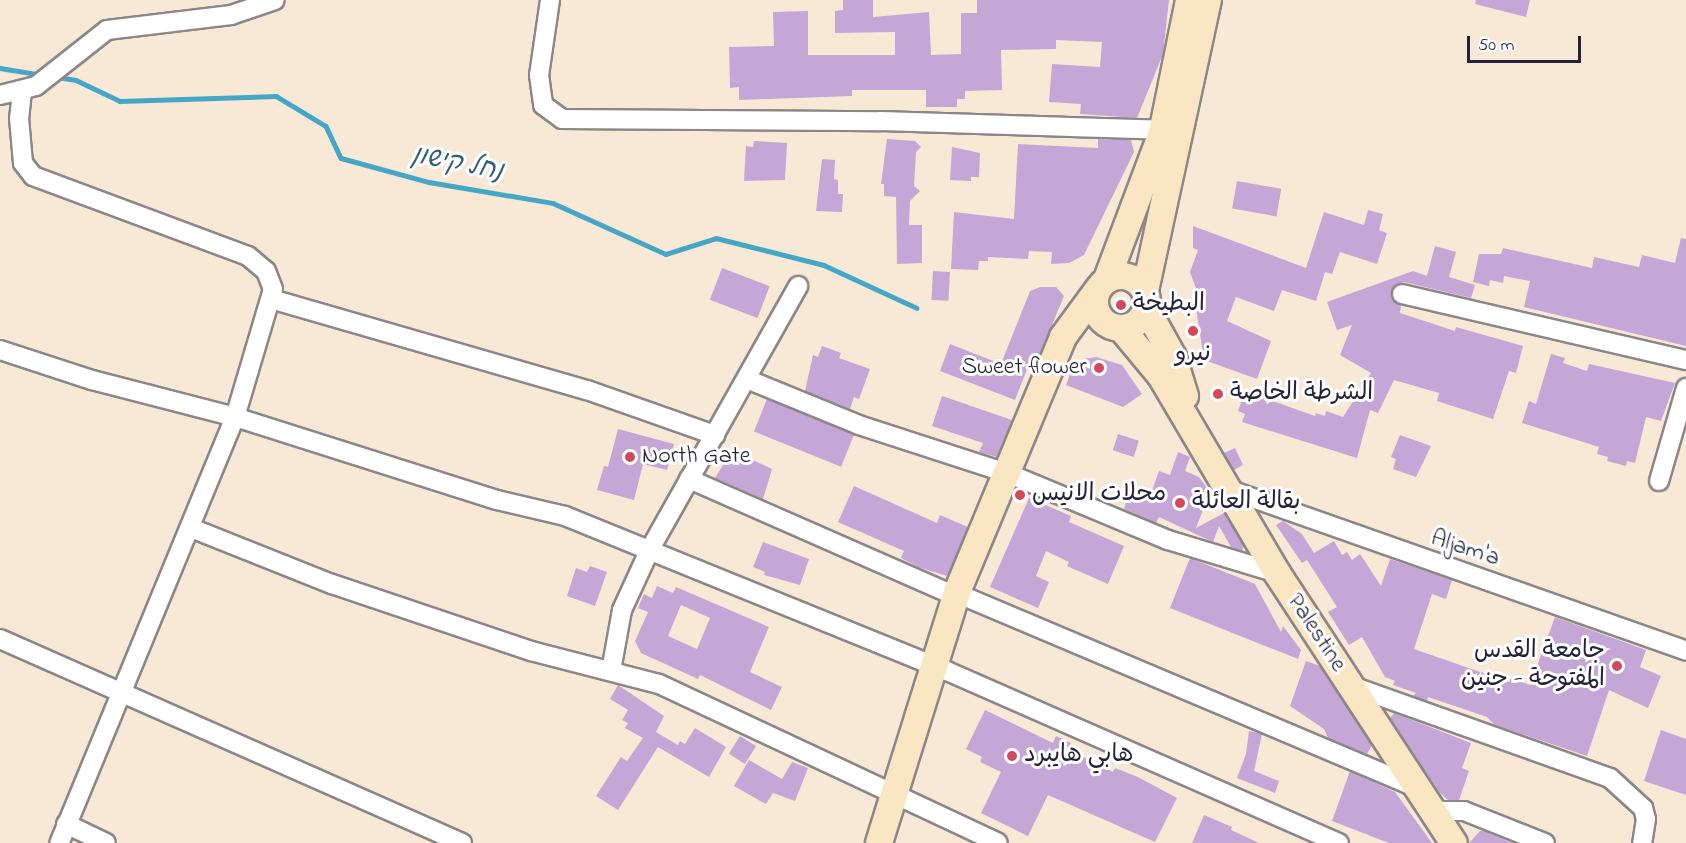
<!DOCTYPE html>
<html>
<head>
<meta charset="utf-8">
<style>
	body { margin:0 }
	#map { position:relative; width:1686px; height:843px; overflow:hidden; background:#f8e9d6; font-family:"Indie Flower","Playpen Sans Arabic","Playpen Sans Hebrew",sans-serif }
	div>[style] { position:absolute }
	.stream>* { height:4.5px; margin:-2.25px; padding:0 2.25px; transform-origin:2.25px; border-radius:2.25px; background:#45a7c5 }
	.building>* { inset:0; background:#c4a7d6; transform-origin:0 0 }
	.roads { filter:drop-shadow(2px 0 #8d8688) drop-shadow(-2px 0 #8d8688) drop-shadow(0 2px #8d8688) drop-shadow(0 -2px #8d8688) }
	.street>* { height:18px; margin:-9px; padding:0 9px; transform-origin:9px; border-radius:9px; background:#fff }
	.secondary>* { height:26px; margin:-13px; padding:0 13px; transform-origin:13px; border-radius:13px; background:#fbe6c4 }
	.secondary>.ring { margin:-13px; padding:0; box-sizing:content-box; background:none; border:26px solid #fbe6c4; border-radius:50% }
	.dots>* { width:16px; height:16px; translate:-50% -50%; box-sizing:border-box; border:3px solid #fff; border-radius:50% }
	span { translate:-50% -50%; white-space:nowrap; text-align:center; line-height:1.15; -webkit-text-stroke:6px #fff; paint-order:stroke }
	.poi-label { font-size:24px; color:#22223b }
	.left { translate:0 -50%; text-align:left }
	.right { translate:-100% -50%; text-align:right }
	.street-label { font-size:24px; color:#22223b }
	.water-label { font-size:26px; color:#325e79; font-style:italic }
	.scale { position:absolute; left:1467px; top:36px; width:114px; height:27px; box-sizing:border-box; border:3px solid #22223b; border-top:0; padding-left:8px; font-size:18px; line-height:21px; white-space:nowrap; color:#22223b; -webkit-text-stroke:4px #fff; paint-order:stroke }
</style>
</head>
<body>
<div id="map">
	<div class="stream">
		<div style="left:0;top:68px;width:44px;rotate:9.2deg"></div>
		<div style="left:57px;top:77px;width:19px;rotate:9deg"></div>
		<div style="left:76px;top:80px;width:49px;rotate:25.5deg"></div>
		<div style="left:120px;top:101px;width:156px;rotate:-1.8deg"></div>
		<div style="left:276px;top:96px;width:58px;rotate:31deg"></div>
		<div style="left:326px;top:126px;width:35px;rotate:65deg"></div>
		<div style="left:341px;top:158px;width:91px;rotate:15.3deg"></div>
		<div style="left:429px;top:182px;width:126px;rotate:9.6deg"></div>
		<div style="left:553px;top:203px;width:124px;rotate:24.3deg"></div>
		<div style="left:666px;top:254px;width:52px;rotate:-17.7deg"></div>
		<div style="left:716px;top:238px;width:111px;rotate:14deg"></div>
		<div style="left:824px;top:265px;width:102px;rotate:24.8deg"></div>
	</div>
	<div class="building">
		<div style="clip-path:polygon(843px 0,873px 0,873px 17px,929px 12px,931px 55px,961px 54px,961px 13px,977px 13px,977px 0,1169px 0,1163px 54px,1137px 118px,1080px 114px,1081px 104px,1049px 102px,1052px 64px,1100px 67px,1102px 42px,1056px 40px,1056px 49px,1001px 50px,1002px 90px,965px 91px,965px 99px,957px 99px,957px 107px,926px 107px,926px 90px,852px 90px,852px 96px,739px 100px,739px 87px,730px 88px,729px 47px,774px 46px,773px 12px,808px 11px,808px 55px,895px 55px,895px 32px,835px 33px,835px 11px,843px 10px)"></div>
		<div style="clip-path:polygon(1476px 0,1530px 0,1526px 17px,1475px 4px)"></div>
		<div style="clip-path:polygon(887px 139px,915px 141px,921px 147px,916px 152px,914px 186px,920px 191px,910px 201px,909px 225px,922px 225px,922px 263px,897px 264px,896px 197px,884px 196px,884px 184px,881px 184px)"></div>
		<div style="clip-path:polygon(1098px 139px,1131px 140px,1134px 152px,1084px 255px,1069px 263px,1051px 264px,1052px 252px,1029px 251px,1028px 259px,988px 257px,988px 261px,979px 261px,978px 270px,951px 269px,954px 212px,1014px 219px,1018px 144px,1098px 148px)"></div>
		<div style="clip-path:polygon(754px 141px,787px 143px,785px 180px,744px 181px,746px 146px,753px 147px)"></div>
		<div style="clip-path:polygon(952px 147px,980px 153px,979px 177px,971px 177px,971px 181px,950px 180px)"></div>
		<div style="clip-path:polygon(822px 159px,835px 160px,834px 179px,838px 180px,838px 194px,843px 194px,842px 212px,816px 211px)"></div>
		<div style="left:1237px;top:181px;width:45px;height:28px;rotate:10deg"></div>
		<div style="clip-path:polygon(1368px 210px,1383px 214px,1379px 230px,1387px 233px,1377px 264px,1340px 252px,1332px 274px,1325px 272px,1316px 301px,1282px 290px,1274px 311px,1236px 297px,1227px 321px,1271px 341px,1257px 379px,1204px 360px,1195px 302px,1202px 305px,1190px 272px,1198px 250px,1193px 248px,1193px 226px,1306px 268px,1324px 212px,1364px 225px)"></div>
		<div style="clip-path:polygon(1681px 238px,1686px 239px,1686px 346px,1524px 307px,1530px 281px,1504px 276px,1503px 283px,1490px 280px,1489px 286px,1473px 282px,1479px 254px,1501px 254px,1503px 248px,1592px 268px,1594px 257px,1639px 267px,1642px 255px,1675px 263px)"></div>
		<div style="clip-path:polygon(1435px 246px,1456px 252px,1449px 277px,1475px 285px,1471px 298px,1404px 282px,1393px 287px,1391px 298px,1401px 305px,1400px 313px,1455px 331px,1456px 327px,1523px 346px,1516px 373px,1509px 371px,1493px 419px,1437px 401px,1439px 393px,1394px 380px,1378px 413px,1370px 410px,1357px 458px,1242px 422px,1245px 414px,1238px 411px,1245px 391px,1315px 416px,1316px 413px,1325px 416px,1326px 411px,1343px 417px,1371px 373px,1340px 355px,1352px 325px,1337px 330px,1327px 302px,1413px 271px,1427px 276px)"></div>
		<div style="left:722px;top:268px;width:51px;height:34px;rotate:21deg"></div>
		<div style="left:933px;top:271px;width:17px;height:29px;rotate:3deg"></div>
		<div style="clip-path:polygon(1040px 287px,1056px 287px,1064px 296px,1035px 366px,1029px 364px,1015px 400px,940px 371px,950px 344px,1001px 364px,1030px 291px)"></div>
		<div style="clip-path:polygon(822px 346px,841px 353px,839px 358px,870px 369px,859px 399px,854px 397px,850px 409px,805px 391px,813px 355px,818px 357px)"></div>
		<div style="clip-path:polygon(1551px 354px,1565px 358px,1563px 363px,1587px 371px,1589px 364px,1675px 383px,1661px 421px,1646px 417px,1635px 463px,1627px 461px,1626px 466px,1607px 461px,1608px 457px,1597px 454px,1599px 447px,1522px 423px,1529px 401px,1536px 404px)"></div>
		<div style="clip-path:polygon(1096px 357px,1122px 365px,1142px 394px,1123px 407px,1066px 385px,1073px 366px,1084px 359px)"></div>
		<div style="clip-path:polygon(942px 396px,1012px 420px,997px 457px,979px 452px,983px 443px,932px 426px)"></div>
		<div style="left:767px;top:399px;width:94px;height:35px;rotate:22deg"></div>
		<div style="clip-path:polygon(618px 429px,674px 444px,667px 470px,643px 464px,634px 500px,597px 490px,604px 466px,608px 467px)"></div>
		<div style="left:1118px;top:434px;width:22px;height:17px;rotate:18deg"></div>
		<div style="clip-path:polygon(1400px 435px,1431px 446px,1416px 477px,1393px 469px,1396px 459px,1391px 457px)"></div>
		<div style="clip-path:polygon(1235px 448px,1243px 465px,1234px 470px,1224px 453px)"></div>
		<div style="clip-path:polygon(732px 450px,772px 469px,763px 499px,715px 478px)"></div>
		<div style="clip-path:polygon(1178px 452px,1190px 457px,1185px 471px,1199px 477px,1210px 492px,1196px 528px,1224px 513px,1244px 546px,1242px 551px,1231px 547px,1219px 526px,1213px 542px,1159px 517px,1156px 523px,1124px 509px,1130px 489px,1150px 496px,1159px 471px,1170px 475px)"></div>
		<div style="clip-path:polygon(854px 486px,937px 523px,940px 515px,968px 527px,947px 576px,918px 567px,901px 558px,904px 551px,838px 522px)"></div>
		<div style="clip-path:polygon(1029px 498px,1071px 516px,1069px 522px,1124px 546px,1108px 584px,1067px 566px,1069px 562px,1046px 551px,1036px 576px,1049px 582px,1038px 608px,990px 587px)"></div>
		<div style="clip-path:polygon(1283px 521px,1302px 534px,1314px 553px,1334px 541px,1342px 555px,1347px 552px,1352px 560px,1360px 554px,1381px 586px,1390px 559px,1452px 580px,1446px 599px,1432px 594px,1414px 649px,1509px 682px,1511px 678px,1530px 685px,1555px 617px,1646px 650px,1640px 667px,1661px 676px,1648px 708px,1609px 690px,1587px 756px,1495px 725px,1487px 717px,1428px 697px,1427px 701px,1413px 696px,1416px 693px,1393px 685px,1395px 681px,1385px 677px,1362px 637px,1349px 645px,1328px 612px,1337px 607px,1307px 560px,1302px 563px,1276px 525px)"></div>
		<div style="clip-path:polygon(763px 542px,809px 559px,800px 585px,764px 575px,765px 572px,753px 567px)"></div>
		<div style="clip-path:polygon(1190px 558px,1255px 584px,1281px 632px,1283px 626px,1301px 650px,1298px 659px,1170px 608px)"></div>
		<div style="clip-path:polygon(590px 566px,607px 572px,595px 606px,567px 596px,576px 568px,587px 572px)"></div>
		<div style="clip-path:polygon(evenodd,657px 586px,673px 593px,676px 587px,769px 627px,750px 672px,782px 687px,771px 710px,700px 675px,698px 679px,641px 653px,635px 641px,648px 612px,638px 608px,644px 594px,652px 598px,657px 586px,681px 605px,710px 618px,697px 649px,668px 636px,681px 605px)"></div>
		<div style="clip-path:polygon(1306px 661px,1320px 666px,1372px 745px,1367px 754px,1328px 738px,1324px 729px,1290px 706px)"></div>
		<div style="clip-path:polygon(618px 685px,664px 716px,656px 732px,678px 745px,680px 741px,685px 744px,695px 728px,726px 747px,709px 777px,658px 747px,618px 810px,596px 796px,621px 757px,627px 761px,643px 738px,625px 728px,628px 723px,622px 720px,628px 710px,610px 699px)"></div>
		<div style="clip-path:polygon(985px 710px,1053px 743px,1056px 736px,1071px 743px,1067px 749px,1113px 772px,1115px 768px,1138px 777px,1177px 798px,1155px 842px,1048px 795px,1028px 836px,981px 813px,1001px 772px,980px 762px,982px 757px,966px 749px)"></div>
		<div style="clip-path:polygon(1394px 713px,1471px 743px,1462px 768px,1469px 771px,1459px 800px,1448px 800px,1439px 792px,1390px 718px)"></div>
		<div style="clip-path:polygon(1661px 730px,1686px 739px,1686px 795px,1644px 781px)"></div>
		<div style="clip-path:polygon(1249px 731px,1262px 734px,1254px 771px,1279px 781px,1275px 793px,1237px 778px,1246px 754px)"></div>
		<div style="left:740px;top:736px;width:19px;height:21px;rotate:32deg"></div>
		<div style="clip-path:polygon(749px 760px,782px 779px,792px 762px,808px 768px,795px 801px,773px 793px,766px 804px,734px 786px)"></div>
		<div style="clip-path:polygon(1350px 771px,1395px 792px,1432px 843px,1389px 843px,1332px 821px)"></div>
		<div style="clip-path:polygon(1204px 815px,1232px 827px,1231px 830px,1259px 843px,1192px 843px)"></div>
		<div style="clip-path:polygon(1480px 831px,1484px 831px,1512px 843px,1469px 843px)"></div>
	</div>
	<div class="roads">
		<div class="street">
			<div style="left:550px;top:0;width:76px;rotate:98.3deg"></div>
			<div style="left:539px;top:75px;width:30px;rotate:82deg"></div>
			<div style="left:543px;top:105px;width:24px;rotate:36deg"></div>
			<div style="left:562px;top:119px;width:319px;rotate:0.4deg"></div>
			<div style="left:881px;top:121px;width:282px;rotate:1.8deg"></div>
			<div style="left:22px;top:91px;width:27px;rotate:96deg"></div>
			<div style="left:19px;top:118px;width:45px;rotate:84.9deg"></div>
			<div style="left:23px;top:163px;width:16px;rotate:52deg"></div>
			<div style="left:33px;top:176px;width:229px;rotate:20.4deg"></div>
			<div style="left:248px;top:256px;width:23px;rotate:40deg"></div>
			<div style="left:266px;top:271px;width:19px;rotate:69deg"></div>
			<div style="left:273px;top:289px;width:134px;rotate:106.5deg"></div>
			<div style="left:235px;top:417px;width:461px;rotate:112.4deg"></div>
			<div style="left:0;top:95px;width:37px;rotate:-14deg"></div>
			<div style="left:36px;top:86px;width:90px;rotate:-38.3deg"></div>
			<div style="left:107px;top:30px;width:125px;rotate:-6.9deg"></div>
			<div style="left:231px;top:15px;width:46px;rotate:-18.8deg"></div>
			<div style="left:1402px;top:294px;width:292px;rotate:13.1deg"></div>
			<div style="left:271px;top:299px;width:329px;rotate:16.1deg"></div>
			<div style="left:587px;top:390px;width:136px;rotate:19.4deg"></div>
			<div style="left:0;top:350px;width:97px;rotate:18.1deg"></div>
			<div style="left:92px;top:380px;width:148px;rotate:14.5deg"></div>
			<div style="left:235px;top:417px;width:275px;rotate:17.6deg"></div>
			<div style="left:497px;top:500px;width:70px;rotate:13.2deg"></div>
			<div style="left:565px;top:516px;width:412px;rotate:22.1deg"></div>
			<div style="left:947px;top:671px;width:428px;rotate:23.7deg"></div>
			<div style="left:749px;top:380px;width:119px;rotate:22.2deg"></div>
			<div style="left:859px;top:425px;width:156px;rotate:18deg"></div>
			<div style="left:1007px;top:473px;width:174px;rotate:22.6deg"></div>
			<div style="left:1168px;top:540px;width:114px;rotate:16.8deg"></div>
			<div style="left:689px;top:479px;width:292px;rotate:23.7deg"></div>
			<div style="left:1659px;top:481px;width:97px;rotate:-73.8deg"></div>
			<div style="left:1230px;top:490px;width:484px;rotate:19.4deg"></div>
			<div style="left:191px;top:528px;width:152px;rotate:21.7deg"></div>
			<div style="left:332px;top:584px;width:210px;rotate:18.6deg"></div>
			<div style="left:531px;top:651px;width:132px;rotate:14.5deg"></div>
			<div style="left:659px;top:684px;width:374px;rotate:25.1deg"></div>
			<div style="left:968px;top:598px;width:486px;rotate:22.9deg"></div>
			<div style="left:0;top:639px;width:505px;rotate:23.82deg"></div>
			<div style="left:611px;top:671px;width:62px;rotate:-79.8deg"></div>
			<div style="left:622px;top:610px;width:67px;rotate:-65.3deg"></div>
			<div style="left:650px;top:549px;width:302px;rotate:-60.6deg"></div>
			<div style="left:1349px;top:685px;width:277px;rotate:19.6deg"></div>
			<div style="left:1610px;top:778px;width:45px;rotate:42.3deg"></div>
			<div style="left:1643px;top:808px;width:11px;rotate:75deg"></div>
			<div style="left:1646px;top:819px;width:24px;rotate:99deg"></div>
			<div style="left:1433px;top:811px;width:31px"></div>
			<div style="left:1464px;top:811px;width:87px;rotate:21.6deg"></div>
			<div style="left:66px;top:824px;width:44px;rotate:25.4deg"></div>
		</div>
		<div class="secondary">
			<div class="ring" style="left:1095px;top:276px;width:26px;height:26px"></div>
			<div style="left:1107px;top:279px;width:156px;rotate:-69.4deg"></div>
			<div style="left:1162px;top:133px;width:136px;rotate:-78.5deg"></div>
			<div style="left:1145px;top:291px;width:298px;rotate:-77.8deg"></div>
			<div style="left:1146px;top:308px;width:56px;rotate:61.1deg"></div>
			<div style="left:1173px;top:357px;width:41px;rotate:72.9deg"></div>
			<div style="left:1121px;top:328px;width:62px;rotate:50.2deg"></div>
			<div style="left:1161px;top:376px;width:229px;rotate:59.5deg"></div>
			<div style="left:1277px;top:573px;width:323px;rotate:56.8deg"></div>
			<div style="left:879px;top:843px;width:263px;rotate:-72.7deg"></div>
			<div style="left:957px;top:592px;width:276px;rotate:-67.4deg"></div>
			<div style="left:1063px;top:337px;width:56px;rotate:-53.7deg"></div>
		</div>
	</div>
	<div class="dots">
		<div style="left:1121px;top:305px;background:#d1495b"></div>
		<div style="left:1193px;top:331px;background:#d1495b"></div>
		<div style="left:1099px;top:368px;background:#d1495b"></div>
		<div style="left:1218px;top:394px;background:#d1495b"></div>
		<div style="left:630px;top:457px;background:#d1495b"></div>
		<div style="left:1020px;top:495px;background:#d1495b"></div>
		<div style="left:1180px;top:503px;background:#d1495b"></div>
		<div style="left:1617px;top:666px;background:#d1495b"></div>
		<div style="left:1012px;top:756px;background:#d1495b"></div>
	</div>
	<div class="poi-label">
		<span class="left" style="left:1133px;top:305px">البطيخة</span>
		<span style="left:1193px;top:355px">نيرو</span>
		<span class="right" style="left:1087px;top:368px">Sweet flower</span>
		<span class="left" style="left:1230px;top:394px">الشرطة الخاصة</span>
		<span class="left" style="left:642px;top:457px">North Gate</span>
		<span class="left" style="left:1032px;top:495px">محلات الانيس</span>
		<span class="left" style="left:1192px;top:503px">بقالة العائلة</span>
		<span class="right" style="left:1605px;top:666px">جامعة القدس<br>المفتوحة - جنين</span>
		<span class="left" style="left:1024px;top:756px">هابي هايبرد</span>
	</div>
	<div class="street-label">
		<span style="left:1465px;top:549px;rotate:18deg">Aljam'a</span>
		<span style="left:1316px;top:633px;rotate:57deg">Palestine</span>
	</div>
	<div class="water-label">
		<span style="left:457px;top:165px;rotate:11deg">נחל קישון</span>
	</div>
	<div class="scale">50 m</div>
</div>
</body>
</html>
